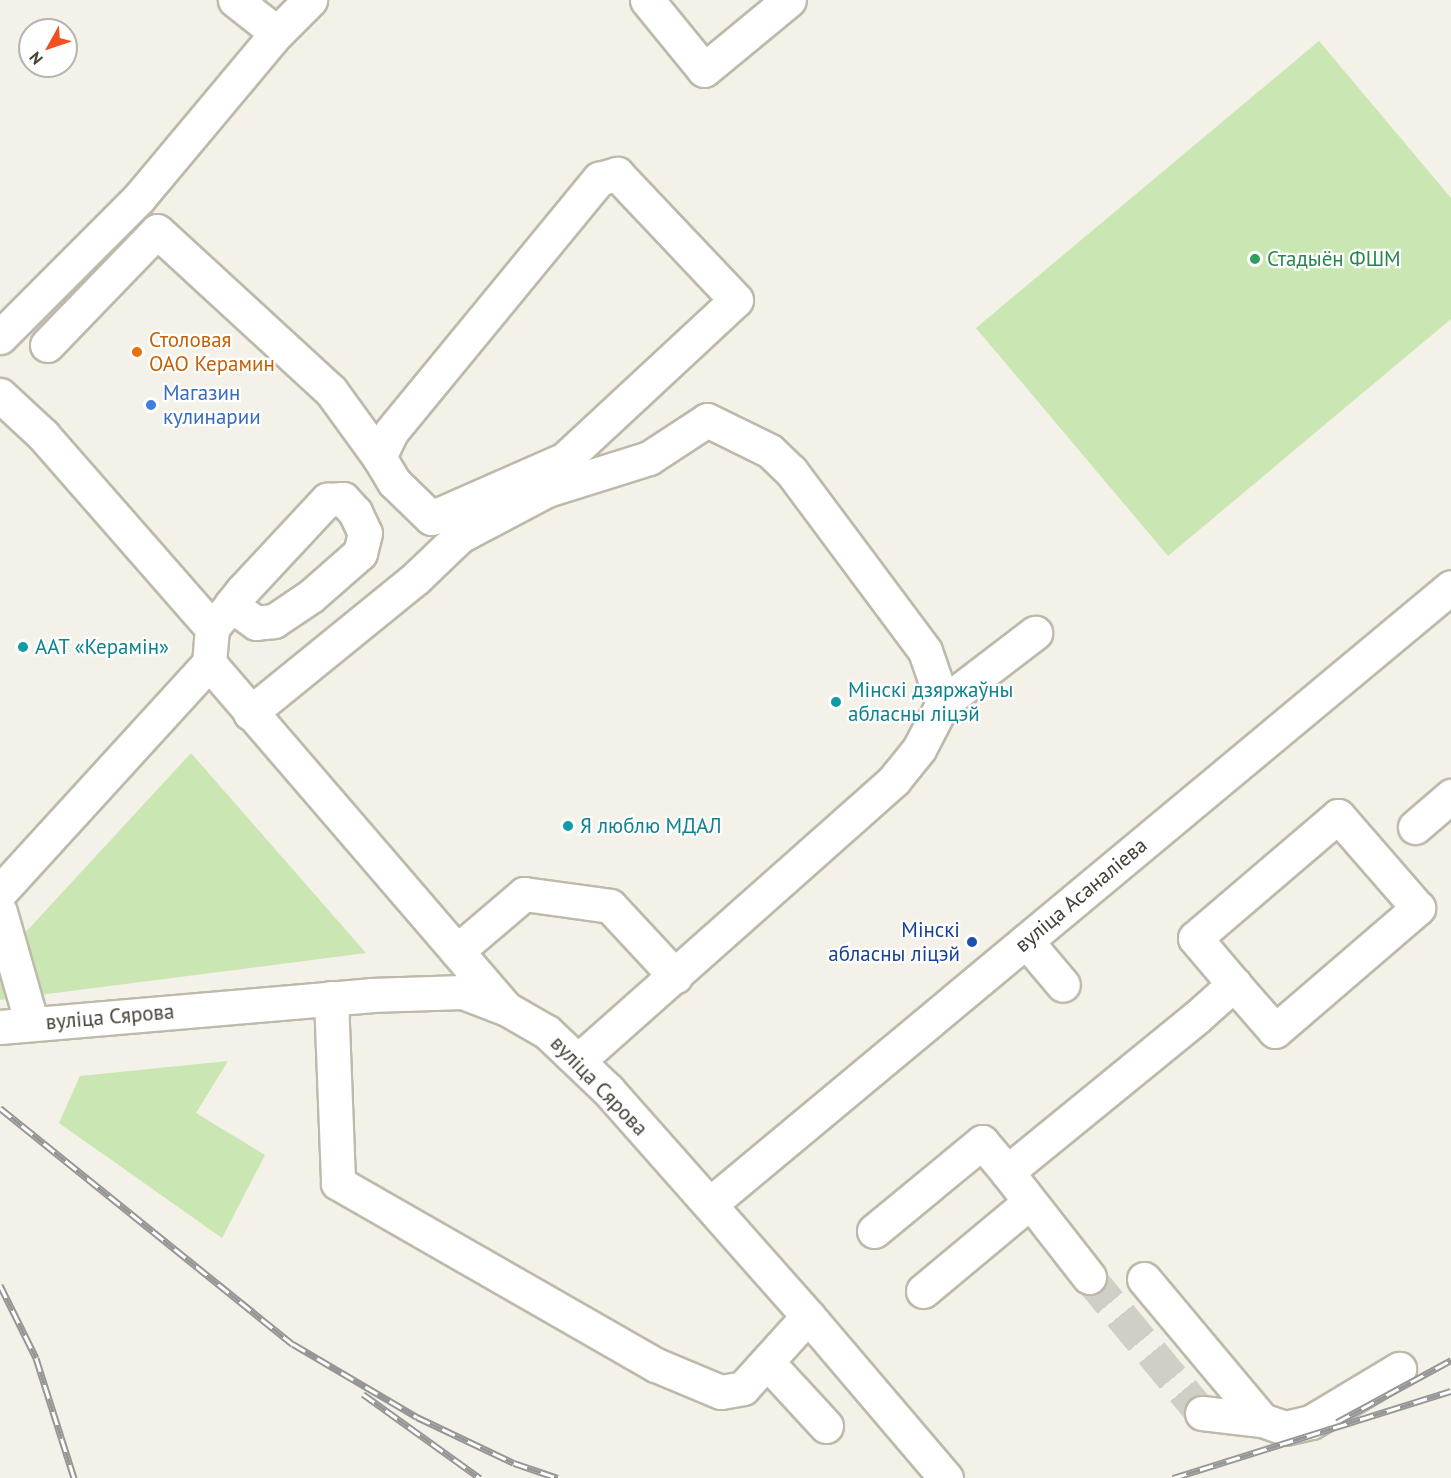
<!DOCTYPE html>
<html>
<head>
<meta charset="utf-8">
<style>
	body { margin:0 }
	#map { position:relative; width:1451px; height:1478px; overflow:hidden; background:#f3f1e8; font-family:"PT Sans",sans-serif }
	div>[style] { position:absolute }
	.green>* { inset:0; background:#cae6b2 }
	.minor-tunnel>* { height:33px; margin-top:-16.5px; transform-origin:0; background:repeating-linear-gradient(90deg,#d0cec5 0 33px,transparent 0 49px) }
	.roads { filter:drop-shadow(2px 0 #beb9ab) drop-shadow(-2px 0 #beb9ab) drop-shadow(0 2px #beb9ab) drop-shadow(0 -2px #beb9ab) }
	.minor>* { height:33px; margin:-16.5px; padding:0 16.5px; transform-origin:16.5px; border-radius:16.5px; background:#fff }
	.rail>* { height:7px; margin-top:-3.5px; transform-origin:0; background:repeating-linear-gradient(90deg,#fff 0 14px,#969696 0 28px); box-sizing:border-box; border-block:2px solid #969696 }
	.dots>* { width:16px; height:16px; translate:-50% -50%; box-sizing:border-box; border:3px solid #fff; border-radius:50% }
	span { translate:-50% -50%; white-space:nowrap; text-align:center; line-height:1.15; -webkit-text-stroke:4.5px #fff; paint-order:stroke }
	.leisure-label { font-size:21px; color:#27864d }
	.left { translate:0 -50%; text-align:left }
	.food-label { font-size:21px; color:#c56008 }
	.shop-label { font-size:21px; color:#366cbe }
	.culture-label { font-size:21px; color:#0d838f }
	.street-label { font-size:21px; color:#464137 }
	.transit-label { font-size:21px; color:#164399 }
	.right { translate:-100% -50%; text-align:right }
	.north { position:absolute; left:18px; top:18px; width:60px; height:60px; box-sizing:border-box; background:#fff; border:2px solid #b5b3af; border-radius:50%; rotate:230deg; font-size:16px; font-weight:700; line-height:24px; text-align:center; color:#464137 }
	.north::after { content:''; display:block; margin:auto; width:21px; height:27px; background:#f15120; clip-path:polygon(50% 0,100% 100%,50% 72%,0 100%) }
</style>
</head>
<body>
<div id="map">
	<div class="green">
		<div style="clip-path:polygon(1319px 41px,1451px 198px,1451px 319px,1168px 556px,976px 328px)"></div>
		<div style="clip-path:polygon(191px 753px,366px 953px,0 1000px,0 960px)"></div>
		<div style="clip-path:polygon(228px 1061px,196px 1113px,265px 1155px,222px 1238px,59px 1123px,80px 1076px)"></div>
	</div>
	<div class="minor-tunnel">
		<div style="left:1089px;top:1277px;width:177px;rotate:50.3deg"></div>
	</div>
	<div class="roads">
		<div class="minor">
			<div style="left:235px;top:0;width:53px;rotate:38.2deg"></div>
			<div style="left:647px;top:0;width:90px;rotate:50.8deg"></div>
			<div style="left:704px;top:70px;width:110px;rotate:-39.5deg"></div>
			<div style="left:617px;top:174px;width:173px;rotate:46.6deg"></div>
			<div style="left:736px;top:300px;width:233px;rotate:137.1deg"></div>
			<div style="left:565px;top:459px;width:146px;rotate:156.2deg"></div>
			<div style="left:431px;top:518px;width:52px;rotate:-135.8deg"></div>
			<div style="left:394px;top:482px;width:29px;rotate:-121deg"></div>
			<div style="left:379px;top:457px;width:28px;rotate:-64deg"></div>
			<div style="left:391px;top:432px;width:328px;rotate:-50.6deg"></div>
			<div style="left:599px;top:179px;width:19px;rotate:-16deg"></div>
			<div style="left:0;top:337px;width:195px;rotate:-45deg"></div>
			<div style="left:138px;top:199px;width:217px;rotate:-50.1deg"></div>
			<div style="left:277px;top:33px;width:47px;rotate:-45deg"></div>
			<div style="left:47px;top:345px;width:158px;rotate:-46deg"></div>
			<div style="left:157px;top:231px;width:236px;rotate:42.6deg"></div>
			<div style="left:331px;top:391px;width:82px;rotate:54deg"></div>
			<div style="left:0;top:395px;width:59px;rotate:42.9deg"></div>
			<div style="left:43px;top:435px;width:257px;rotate:48.8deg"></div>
			<div style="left:209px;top:663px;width:451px;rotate:49.3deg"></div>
			<div style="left:250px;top:713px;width:214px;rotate:-39.1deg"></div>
			<div style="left:416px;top:578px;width:61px;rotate:-43.7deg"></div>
			<div style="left:460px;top:536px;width:98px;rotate:-27.9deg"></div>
			<div style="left:547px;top:490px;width:107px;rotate:-17.4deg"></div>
			<div style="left:649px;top:458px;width:69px;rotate:-33.2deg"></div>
			<div style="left:707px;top:420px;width:70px;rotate:26.2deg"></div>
			<div style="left:770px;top:451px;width:29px;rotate:44deg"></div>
			<div style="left:791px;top:471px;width:224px;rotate:53.3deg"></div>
			<div style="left:925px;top:651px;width:55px;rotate:70.9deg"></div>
			<div style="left:1415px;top:827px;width:48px;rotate:-40.7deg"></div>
			<div style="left:0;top:892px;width:310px;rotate:-47.6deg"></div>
			<div style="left:209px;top:663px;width:35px;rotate:-85deg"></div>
			<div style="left:212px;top:628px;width:30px;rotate:-50deg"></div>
			<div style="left:231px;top:605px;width:18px;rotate:-52deg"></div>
			<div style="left:242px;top:591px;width:125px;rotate:-47deg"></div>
			<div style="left:327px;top:500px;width:16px;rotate:-4deg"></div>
			<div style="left:343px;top:499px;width:18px;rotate:47deg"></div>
			<div style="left:355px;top:512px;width:23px;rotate:65deg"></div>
			<div style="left:365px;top:533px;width:21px;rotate:104deg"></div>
			<div style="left:360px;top:553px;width:65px;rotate:138.7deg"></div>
			<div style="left:311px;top:596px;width:45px;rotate:146deg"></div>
			<div style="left:274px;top:621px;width:18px;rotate:174deg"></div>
			<div style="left:256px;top:623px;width:31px;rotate:-144deg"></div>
			<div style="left:0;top:912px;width:116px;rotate:74.1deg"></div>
			<div style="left:1026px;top:941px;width:57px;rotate:49.9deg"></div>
			<div style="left:457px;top:951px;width:88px;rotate:-40.4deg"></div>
			<div style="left:524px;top:894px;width:87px;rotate:7.9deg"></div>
			<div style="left:610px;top:906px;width:96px;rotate:47.1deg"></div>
			<div style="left:331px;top:998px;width:185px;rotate:87.8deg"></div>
			<div style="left:338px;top:1183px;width:366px;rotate:29.8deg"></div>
			<div style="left:656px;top:1365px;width:70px;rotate:22.6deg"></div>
			<div style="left:721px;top:1392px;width:22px;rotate:-10deg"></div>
			<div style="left:743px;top:1388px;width:97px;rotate:-47.9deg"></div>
			<div style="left:0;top:1027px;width:372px;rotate:-4.9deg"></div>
			<div style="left:371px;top:995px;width:92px;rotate:-1.9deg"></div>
			<div style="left:463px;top:992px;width:47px;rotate:21.1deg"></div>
			<div style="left:507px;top:1009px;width:46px;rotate:29.9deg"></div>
			<div style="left:547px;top:1032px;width:84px;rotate:43.6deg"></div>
			<div style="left:608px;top:1090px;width:302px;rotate:48.5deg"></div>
			<div style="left:808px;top:1316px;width:213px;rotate:49.6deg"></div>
			<div style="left:579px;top:1060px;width:421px;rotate:-41.6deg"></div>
			<div style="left:894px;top:780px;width:40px;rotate:-51deg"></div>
			<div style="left:919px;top:749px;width:52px;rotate:-62.4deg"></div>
			<div style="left:943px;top:703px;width:116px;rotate:-37.3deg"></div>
			<div style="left:710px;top:1204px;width:964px;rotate:-39.78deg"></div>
			<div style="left:874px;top:1231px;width:140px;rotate:-39.5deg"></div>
			<div style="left:982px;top:1142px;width:39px;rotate:50deg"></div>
			<div style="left:1089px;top:1277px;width:133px;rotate:-128deg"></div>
			<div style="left:1007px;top:1172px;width:245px;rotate:-39.2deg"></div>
			<div style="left:1197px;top:1017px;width:50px;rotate:-41.7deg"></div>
			<div style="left:1234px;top:984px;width:62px;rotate:48.9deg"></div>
			<div style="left:1275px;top:1031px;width:189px;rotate:-40.7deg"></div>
			<div style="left:1418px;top:908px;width:122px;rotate:-131deg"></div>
			<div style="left:1338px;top:816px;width:188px;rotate:139.5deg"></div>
			<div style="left:1195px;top:938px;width:60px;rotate:49.7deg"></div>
			<div style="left:1144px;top:1279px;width:184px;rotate:50.1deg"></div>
			<div style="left:1262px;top:1420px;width:24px;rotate:19deg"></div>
			<div style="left:1285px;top:1428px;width:27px;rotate:-13deg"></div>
			<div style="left:1311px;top:1422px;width:103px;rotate:-31.1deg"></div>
			<div style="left:923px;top:1291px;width:139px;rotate:-39.8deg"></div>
			<div style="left:767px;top:1362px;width:87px;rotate:47.3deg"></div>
			<div style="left:1202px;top:1413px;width:60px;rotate:6.7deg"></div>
		</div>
	</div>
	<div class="rail">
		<div style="left:0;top:1108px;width:376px;rotate:38.9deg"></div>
		<div style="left:293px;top:1344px;width:144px;rotate:30.5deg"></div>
		<div style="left:417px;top:1417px;width:107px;rotate:25.4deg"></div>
		<div style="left:514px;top:1463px;width:46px;rotate:18.8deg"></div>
		<div style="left:0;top:1285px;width:81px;rotate:63.7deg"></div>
		<div style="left:36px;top:1358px;width:126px;rotate:72.4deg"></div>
		<div style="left:363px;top:1394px;width:144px;rotate:35.7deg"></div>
		<div style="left:1337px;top:1422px;width:130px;rotate:-28.5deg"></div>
		<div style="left:1173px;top:1478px;width:291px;rotate:-17.4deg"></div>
	</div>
	<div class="dots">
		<div style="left:1255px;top:259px;background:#2e9e5b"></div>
		<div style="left:137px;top:352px;background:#e8710a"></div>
		<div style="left:151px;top:405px;background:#3f7fe0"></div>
		<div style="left:23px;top:647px;background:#0f9aa8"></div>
		<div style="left:836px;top:702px;background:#0f9aa8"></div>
		<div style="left:568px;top:826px;background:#0f9aa8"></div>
		<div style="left:972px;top:942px;background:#1a4fb4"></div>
	</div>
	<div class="leisure-label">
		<span class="left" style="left:1267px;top:259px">Стадыён ФШМ</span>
	</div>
	<div class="food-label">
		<span class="left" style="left:149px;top:352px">Столовая<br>ОАО Керамин</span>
	</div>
	<div class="shop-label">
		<span class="left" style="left:163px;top:405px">Магазин<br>кулинарии</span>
	</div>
	<div class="culture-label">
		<span class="left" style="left:35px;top:647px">ААТ «Керамін»</span>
		<span class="left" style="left:848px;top:702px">Мінскі дзяржаўны<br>абласны ліцэй</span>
		<span class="left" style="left:580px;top:826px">Я люблю МДАЛ</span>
	</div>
	<div class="street-label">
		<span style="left:1081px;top:895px;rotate:-40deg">вуліца Асаналіева</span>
		<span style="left:110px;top:1017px;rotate:-5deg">вуліца Сярова</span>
		<span style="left:599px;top:1086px;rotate:46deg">вуліца Сярова</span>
	</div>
	<div class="transit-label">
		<span class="right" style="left:960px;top:942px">Мінскі<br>абласны ліцэй</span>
	</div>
	<div class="north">N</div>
</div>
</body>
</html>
